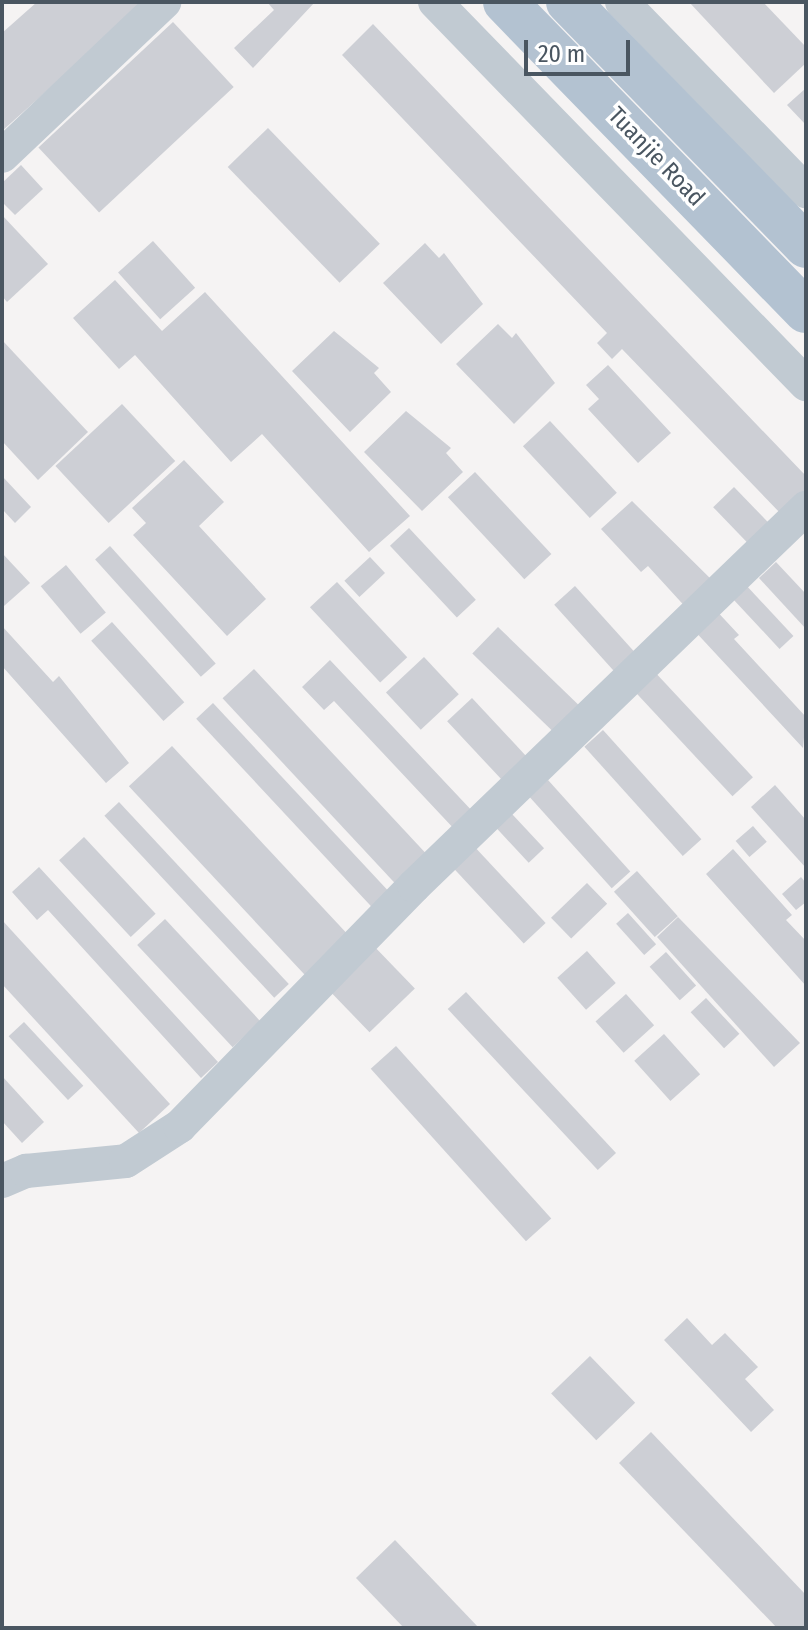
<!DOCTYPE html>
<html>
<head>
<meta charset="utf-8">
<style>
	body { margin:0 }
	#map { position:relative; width:808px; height:1630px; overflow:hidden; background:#f5f3f3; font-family:"Fira Sans Condensed",sans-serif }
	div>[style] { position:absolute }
	.building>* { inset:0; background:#cdcfd5; transform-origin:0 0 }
	.minor>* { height:34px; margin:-17px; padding:0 17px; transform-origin:17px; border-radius:17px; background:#c1cad2 }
	.major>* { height:44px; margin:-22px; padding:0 22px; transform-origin:22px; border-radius:22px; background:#b3c2d1 }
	span { translate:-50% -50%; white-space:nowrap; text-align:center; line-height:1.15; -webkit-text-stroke:7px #fff; paint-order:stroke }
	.street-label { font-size:24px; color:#4a5661 }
	.frame { position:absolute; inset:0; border:4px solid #4a5661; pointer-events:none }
	.scale { position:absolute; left:524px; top:40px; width:106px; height:36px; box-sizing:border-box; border:4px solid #4a5661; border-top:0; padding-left:10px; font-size:24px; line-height:28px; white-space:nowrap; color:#4a5661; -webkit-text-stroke:6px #fff; paint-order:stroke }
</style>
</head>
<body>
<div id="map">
	<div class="building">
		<div style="clip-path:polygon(37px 2px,146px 2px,2px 131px,2px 33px)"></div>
		<div style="clip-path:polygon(267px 2px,315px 2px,253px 68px,234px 48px,274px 10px)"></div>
		<div style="clip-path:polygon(689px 2px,763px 2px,806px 47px,806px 63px,774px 93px)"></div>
		<div style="left:173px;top:22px;width:89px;height:184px;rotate:47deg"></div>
		<div style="clip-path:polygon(373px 24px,806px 476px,806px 492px,782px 515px,622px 349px,612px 359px,597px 343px,607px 333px,342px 55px)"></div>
		<div style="clip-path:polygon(806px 88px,806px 125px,787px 105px)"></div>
		<div style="left:268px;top:128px;width:161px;height:56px;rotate:46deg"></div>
		<div style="clip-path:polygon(21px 165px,43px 189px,15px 215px,2px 202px,2px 183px)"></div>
		<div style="clip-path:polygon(2px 215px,48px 264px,7px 302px,2px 296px)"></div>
		<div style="left:153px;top:241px;width:63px;height:47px;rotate:48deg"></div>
		<div style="clip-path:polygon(425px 243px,439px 258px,444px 253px,483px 304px,441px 344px,383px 283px)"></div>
		<div style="clip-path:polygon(115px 280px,162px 331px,205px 292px,410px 516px,369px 552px,262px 434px,231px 462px,135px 355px,119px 369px,73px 318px)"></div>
		<div style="clip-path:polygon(498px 324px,512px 338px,516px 333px,555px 383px,514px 424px,456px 364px)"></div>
		<div style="clip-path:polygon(334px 331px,379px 368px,374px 373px,391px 392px,350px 432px,292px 371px)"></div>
		<div style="clip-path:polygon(2px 340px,88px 432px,38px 480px,2px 441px)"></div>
		<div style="clip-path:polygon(608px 365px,671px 433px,638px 463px,588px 409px,599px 399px,586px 385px)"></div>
		<div style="left:122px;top:404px;width:78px;height:91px;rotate:47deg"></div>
		<div style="clip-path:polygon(406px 411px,451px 448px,446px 453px,463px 472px,422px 511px,364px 452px)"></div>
		<div style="left:550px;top:421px;width:98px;height:37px;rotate:47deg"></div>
		<div style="clip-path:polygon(184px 460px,224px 502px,199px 526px,266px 599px,227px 636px,133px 535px,146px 523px,132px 508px)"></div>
		<div style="left:475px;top:472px;width:112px;height:37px;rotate:47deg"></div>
		<div style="clip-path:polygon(2px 476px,31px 507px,15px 523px,2px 509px)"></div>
		<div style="left:734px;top:487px;width:57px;height:29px;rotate:46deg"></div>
		<div style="clip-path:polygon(632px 501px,718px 586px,690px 612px,648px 566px,641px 572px,601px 529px)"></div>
		<div style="left:409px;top:528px;width:98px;height:26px;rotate:47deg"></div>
		<div style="left:110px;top:546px;width:158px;height:20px;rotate:48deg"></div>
		<div style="clip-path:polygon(2px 553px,30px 583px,4px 606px,2px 605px)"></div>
		<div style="left:370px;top:557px;width:22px;height:35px;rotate:47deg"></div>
		<div style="clip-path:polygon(776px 562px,806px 594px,806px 629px,759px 578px)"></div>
		<div style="left:66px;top:565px;width:62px;height:33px;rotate:50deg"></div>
		<div style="left:337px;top:582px;width:103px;height:37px;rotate:47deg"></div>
		<div style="left:745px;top:584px;width:71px;height:19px;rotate:47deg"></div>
		<div style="left:575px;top:586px;width:95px;height:28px;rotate:48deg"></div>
		<div style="clip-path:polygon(712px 606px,739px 635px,734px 639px,806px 717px,803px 748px,691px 627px)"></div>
		<div style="left:112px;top:622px;width:108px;height:28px;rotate:48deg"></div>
		<div style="clip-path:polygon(2px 626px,53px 682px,59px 676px,129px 763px,106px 783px,2px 666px)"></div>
		<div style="left:498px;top:627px;width:119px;height:37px;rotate:44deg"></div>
		<div style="left:424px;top:657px;width:51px;height:52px;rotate:47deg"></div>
		<div style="clip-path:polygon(330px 660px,475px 814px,457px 832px,334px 701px,324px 710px,302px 687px)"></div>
		<div style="left:254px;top:669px;width:260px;height:43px;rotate:47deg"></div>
		<div style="left:652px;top:669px;width:148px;height:28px;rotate:47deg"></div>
		<div style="left:472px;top:698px;width:85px;height:34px;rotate:47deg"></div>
		<div style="left:213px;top:703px;width:265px;height:23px;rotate:47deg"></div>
		<div style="left:603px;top:730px;width:147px;height:25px;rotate:48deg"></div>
		<div style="left:172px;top:746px;width:264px;height:59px;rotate:47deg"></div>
		<div style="left:548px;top:780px;width:123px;height:25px;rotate:48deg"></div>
		<div style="clip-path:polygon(775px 785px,806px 820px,806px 868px,751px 807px)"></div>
		<div style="left:119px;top:802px;width:249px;height:20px;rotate:47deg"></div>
		<div style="left:512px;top:814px;width:47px;height:21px;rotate:47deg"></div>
		<div style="left:753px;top:826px;width:21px;height:23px;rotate:49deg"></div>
		<div style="left:84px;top:837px;width:105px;height:34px;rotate:47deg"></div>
		<div style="left:472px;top:844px;width:108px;height:30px;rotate:47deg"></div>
		<div style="clip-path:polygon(733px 849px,792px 915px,786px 920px,806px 941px,806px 986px,706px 874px)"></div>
		<div style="clip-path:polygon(39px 867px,218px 1062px,201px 1078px,48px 910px,37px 920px,12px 892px)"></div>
		<div style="left:637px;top:871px;width:61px;height:31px;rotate:48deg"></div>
		<div style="clip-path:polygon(801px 877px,806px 883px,806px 902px,796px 910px,782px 894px)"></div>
		<div style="left:587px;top:883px;width:29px;height:50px;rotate:46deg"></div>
		<div style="left:628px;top:913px;width:42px;height:16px;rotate:48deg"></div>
		<div style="clip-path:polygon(678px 917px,800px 1043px,774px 1067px,657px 937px)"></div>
		<div style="left:165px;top:919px;width:140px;height:38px;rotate:47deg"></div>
		<div style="clip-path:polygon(2px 920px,170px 1104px,139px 1133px,2px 984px)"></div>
		<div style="left:369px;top:941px;width:66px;height:63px;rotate:46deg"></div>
		<div style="left:587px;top:951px;width:43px;height:40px;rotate:48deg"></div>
		<div style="left:666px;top:952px;width:45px;height:22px;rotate:48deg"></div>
		<div style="left:466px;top:992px;width:220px;height:25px;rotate:47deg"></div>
		<div style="left:626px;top:994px;width:42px;height:41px;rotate:48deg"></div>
		<div style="left:706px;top:998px;width:49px;height:21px;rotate:47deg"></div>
		<div style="left:24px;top:1022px;width:87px;height:21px;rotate:47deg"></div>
		<div style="left:664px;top:1034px;width:54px;height:40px;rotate:48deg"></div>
		<div style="left:396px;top:1046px;width:232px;height:34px;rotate:48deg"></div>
		<div style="clip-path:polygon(2px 1076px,44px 1122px,22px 1143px,2px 1121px)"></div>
		<div style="clip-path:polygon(687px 1318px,712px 1345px,725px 1333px,758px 1367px,745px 1379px,774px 1410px,751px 1432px,664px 1340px)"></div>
		<div style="left:590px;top:1356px;width:65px;height:54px;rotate:46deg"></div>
		<div style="clip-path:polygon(651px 1432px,806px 1595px,806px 1628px,777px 1628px,619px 1463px)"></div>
		<div style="clip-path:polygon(395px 1540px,479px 1628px,404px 1628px,356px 1578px)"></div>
	</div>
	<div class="minor">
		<div style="left:435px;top:2px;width:533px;rotate:45.84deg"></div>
		<div style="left:622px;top:2px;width:264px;rotate:45.8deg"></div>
		<div style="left:2px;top:156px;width:224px;rotate:-43.5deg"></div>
		<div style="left:2px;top:1181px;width:26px;rotate:-23deg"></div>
		<div style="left:26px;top:1171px;width:100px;rotate:-5.7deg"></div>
		<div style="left:126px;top:1161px;width:64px;rotate:-32.9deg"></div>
		<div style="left:180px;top:1126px;width:335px;rotate:-45.7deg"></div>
		<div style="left:414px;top:886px;width:545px;rotate:-43.96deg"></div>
	</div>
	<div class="major">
		<div style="left:505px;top:2px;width:431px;rotate:45.8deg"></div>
		<div style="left:568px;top:2px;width:341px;rotate:45.7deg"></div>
	</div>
	<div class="street-label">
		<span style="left:656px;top:157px;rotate:46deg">Tuanjie Road</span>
	</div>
	<div class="frame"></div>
	<div class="scale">20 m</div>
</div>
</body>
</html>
